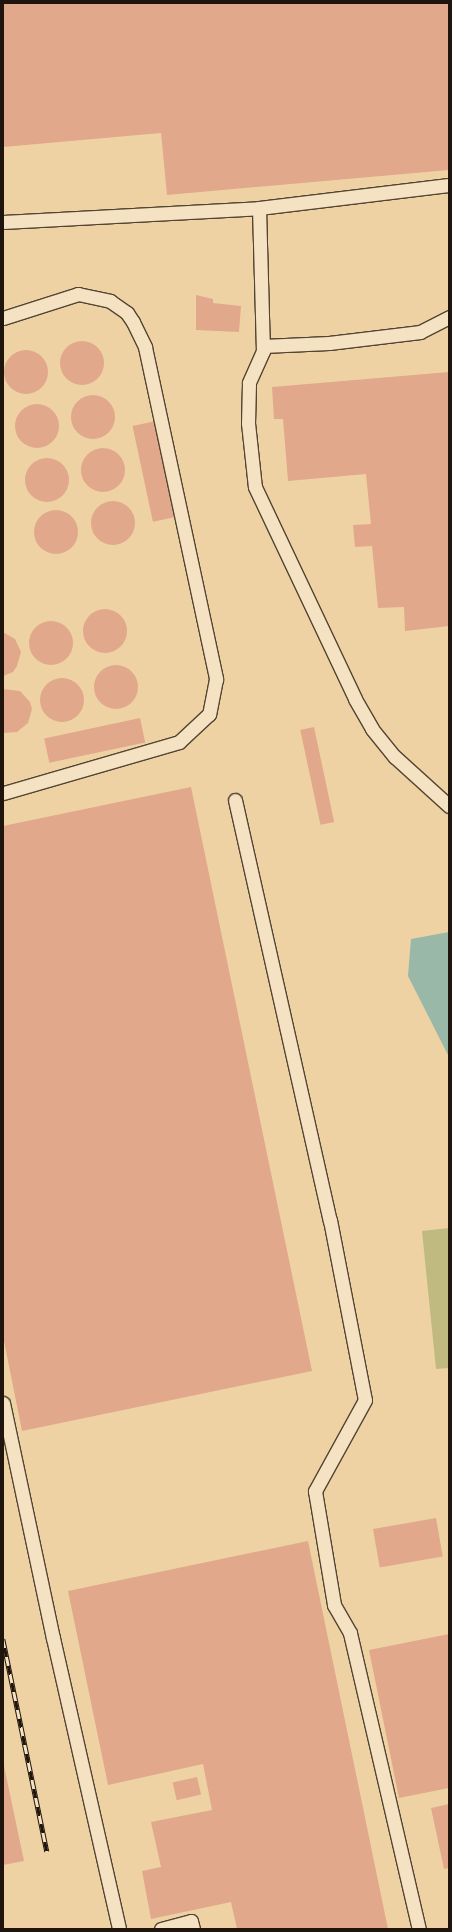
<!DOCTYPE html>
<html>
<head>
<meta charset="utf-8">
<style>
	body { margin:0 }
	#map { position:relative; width:452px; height:1932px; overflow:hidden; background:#eed2a3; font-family:"IM FELL Double Pica",serif }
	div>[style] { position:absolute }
	.green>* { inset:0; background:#c0ba80 }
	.water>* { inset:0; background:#99b8a7 }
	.building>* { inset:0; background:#e2a88c; transform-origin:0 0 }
	.round { border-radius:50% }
	.roads { filter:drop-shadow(1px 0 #534432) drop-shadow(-1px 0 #534432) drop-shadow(0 1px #534432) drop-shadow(0 -1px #534432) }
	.service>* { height:13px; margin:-6.5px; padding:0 6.5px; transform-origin:6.5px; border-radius:6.5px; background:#f4e2c3 }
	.rail>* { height:4.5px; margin-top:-2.25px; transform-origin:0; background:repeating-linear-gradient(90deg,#f4e2c3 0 9px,#1f150d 0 18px); box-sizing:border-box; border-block:1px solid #1f150d }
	span { translate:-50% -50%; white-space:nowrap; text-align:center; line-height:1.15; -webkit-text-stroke:3px #f4e2c3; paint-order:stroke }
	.frame { position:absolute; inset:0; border:4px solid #1f150d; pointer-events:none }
</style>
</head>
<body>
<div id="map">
	<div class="green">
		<div style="clip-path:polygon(449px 1228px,449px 1368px,436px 1369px,422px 1231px)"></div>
	</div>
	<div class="water">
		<div style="clip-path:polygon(449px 932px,449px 1057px,408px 976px,411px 939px)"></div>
	</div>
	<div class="building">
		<div style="clip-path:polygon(3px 3px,449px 3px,449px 170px,167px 195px,161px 133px,3px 147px)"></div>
		<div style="clip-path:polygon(196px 295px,213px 299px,213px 303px,241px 306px,239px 332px,196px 330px)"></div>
		<div class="round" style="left:60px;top:341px;width:44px;height:44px"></div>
		<div class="round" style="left:4px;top:350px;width:44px;height:44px"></div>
		<div style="clip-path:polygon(449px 372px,449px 626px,405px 631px,404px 607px,378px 608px,372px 546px,355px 547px,353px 525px,371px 524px,366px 474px,288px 481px,283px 419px,274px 419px,272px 387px)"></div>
		<div class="round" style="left:71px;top:395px;width:44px;height:44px"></div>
		<div class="round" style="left:15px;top:404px;width:44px;height:44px"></div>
		<div style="left:156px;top:421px;width:98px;height:24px;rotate:78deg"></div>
		<div class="round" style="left:81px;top:448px;width:44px;height:44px"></div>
		<div class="round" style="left:25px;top:458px;width:44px;height:44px"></div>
		<div class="round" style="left:91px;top:501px;width:44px;height:44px"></div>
		<div class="round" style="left:34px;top:510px;width:44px;height:44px"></div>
		<div class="round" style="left:83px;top:609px;width:44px;height:44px"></div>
		<div class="round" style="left:29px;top:621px;width:44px;height:44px"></div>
		<div style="clip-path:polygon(3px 632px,15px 639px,21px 652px,17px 666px,13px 672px,3px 676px)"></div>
		<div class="round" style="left:94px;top:665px;width:44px;height:44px"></div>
		<div class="round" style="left:40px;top:678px;width:44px;height:44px"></div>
		<div style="clip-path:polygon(3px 689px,20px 691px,30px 702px,32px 709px,28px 723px,17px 732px,3px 733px)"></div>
		<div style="left:140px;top:718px;width:25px;height:98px;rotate:78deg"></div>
		<div style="left:314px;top:727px;width:97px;height:14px;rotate:78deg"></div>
		<div style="clip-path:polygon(191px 787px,312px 1371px,22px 1431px,3px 1336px,3px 826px)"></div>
		<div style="left:436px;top:1518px;width:39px;height:64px;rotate:80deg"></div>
		<div style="clip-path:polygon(308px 1541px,388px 1929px,237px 1929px,231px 1902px,151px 1919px,142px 1871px,161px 1867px,151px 1822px,212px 1810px,203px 1764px,108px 1785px,68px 1591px)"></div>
		<div style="clip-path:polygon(449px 1634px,449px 1788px,399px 1798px,369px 1650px)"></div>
		<div style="clip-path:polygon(3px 1761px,24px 1861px,3px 1865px)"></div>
		<div style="left:197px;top:1777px;width:18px;height:25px;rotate:77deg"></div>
		<div style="clip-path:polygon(449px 1804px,449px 1868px,444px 1869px,431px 1808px)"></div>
	</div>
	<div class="roads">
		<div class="service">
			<div style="left:259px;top:208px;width:143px;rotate:88.4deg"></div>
			<div style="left:263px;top:351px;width:35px;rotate:114deg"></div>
			<div style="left:249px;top:383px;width:40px;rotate:91.4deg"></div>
			<div style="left:248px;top:423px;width:64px;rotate:83.8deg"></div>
			<div style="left:255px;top:487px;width:234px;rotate:64.7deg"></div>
			<div style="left:355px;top:699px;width:34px;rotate:60deg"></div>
			<div style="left:372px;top:729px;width:36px;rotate:51deg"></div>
			<div style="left:395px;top:757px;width:73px;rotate:42.2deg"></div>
			<div style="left:3px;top:222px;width:256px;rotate:-3.1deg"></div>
			<div style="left:259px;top:208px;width:191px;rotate:-6.9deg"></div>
			<div style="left:3px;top:318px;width:79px;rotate:-17.7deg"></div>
			<div style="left:78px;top:294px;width:33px;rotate:12deg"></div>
			<div style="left:110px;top:301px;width:21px;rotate:35deg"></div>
			<div style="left:127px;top:313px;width:11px;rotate:56deg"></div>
			<div style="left:133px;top:322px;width:28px;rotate:64deg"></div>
			<div style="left:145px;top:347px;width:340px;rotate:77.9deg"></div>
			<div style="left:216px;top:679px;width:36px;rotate:101deg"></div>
			<div style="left:209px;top:714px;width:41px;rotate:137deg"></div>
			<div style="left:179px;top:742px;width:183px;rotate:163.8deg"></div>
			<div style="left:263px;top:346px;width:66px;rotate:-2.6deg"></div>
			<div style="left:329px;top:343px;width:92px;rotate:-6.9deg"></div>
			<div style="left:420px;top:332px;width:33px;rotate:-27deg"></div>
			<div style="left:235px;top:800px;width:431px;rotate:77.3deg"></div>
			<div style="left:330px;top:1220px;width:183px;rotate:79deg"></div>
			<div style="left:365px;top:1400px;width:104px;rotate:118.8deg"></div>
			<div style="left:315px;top:1491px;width:116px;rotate:80.5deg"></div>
			<div style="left:334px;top:1605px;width:32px;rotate:60deg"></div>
			<div style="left:350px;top:1633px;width:304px;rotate:76.9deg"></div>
			<div style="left:3px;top:1403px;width:240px;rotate:78deg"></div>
			<div style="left:53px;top:1638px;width:298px;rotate:77.2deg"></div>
			<div style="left:161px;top:1929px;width:31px;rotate:-15deg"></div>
			<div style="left:191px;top:1921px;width:8px;rotate:76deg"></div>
		</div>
	</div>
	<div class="rail">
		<div style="left:3px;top:1639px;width:217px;rotate:78.3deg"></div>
	</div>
	<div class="frame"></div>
</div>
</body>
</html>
